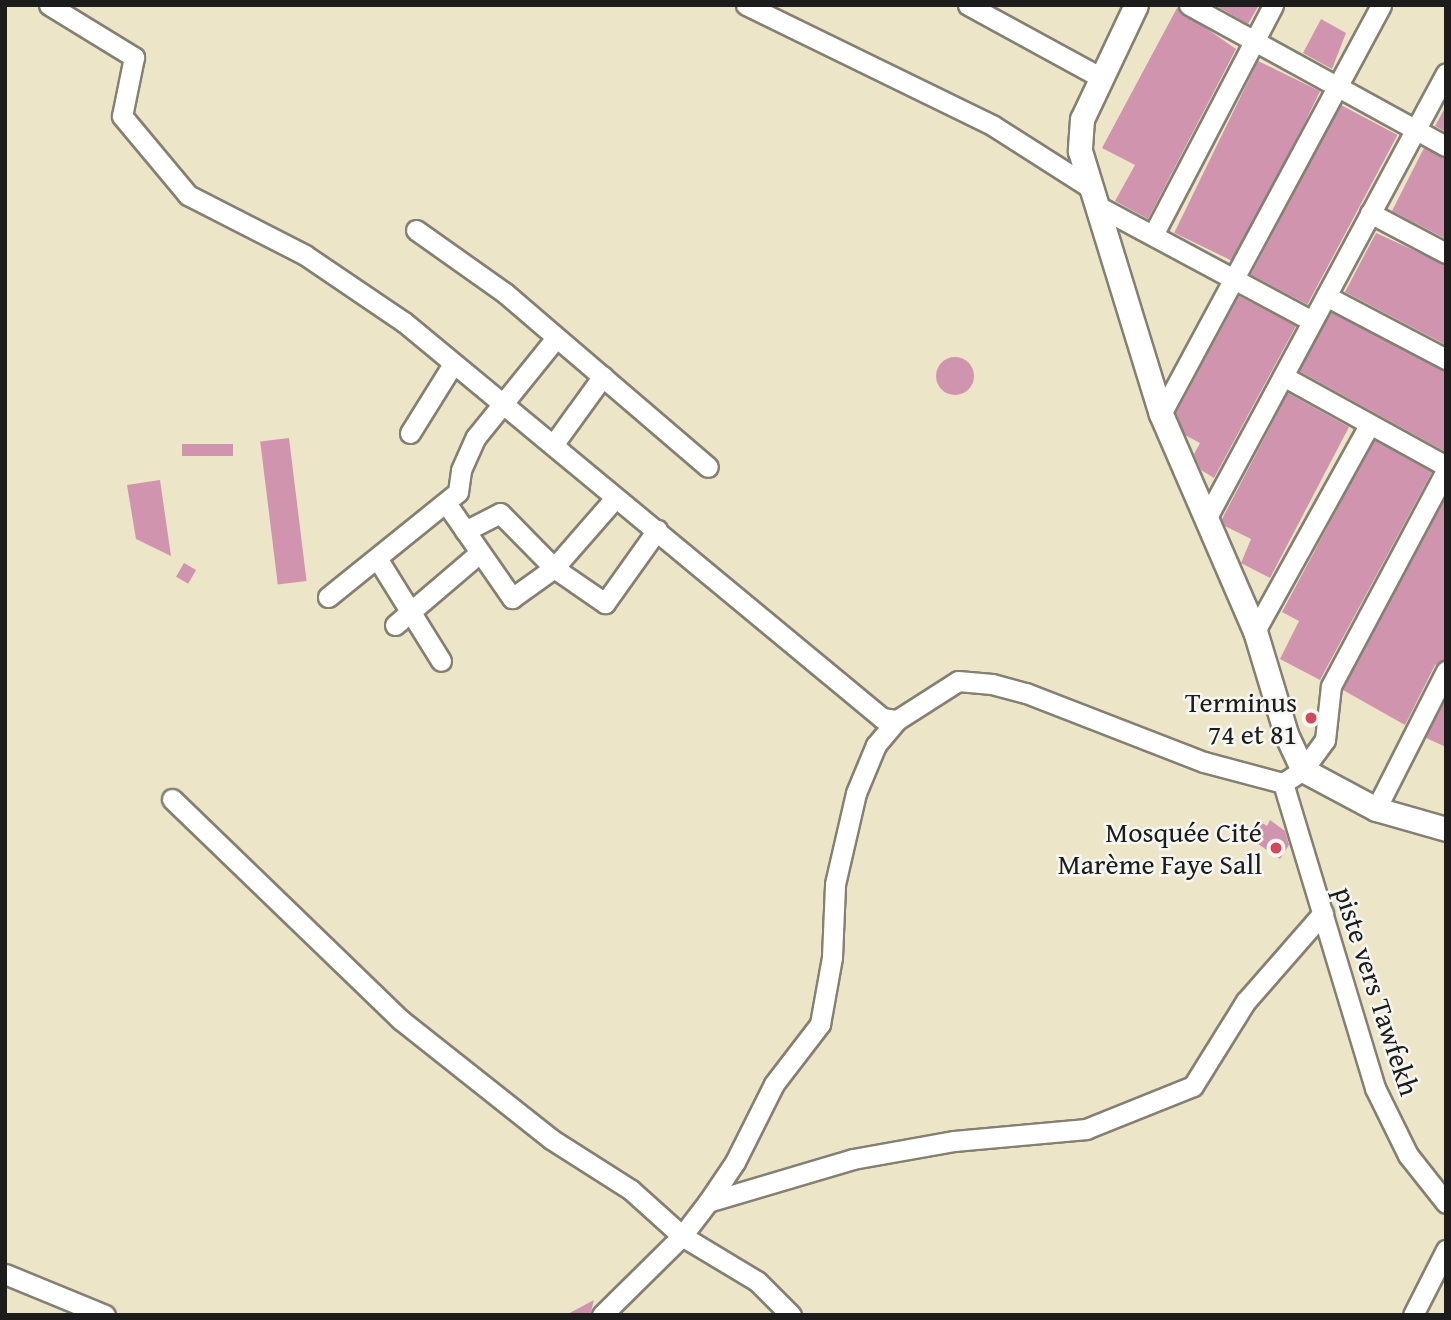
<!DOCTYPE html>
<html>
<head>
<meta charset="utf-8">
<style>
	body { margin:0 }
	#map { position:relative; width:1451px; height:1320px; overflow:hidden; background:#ede5c8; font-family:"Gentium Book Plus",serif }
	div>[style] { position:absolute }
	.building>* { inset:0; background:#d194ae; transform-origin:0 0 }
	.round { border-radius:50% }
	.roads { filter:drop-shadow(2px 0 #848072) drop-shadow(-2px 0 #848072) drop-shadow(0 2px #848072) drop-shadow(0 -2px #848072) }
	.minor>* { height:19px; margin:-9.5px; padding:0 9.5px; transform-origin:9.5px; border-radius:9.5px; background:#fff }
	.tertiary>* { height:23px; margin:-11.5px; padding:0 11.5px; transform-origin:11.5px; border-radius:11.5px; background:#fff }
	.dots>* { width:19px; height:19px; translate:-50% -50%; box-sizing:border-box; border:4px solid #f6f6f2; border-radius:50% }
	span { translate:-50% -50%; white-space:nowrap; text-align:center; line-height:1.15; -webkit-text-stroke:5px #f6f6f2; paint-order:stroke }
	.poi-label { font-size:28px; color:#1c1c1c }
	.right { translate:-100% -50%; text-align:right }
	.street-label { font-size:28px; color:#1c1c1c }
	.frame { position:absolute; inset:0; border:7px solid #1c1c1c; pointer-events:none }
</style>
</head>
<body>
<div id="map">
	<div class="building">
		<div style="clip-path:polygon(1215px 5px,1259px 5px,1248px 24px)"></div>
		<div style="clip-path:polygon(1177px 8px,1236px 49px,1148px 219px,1115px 201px,1135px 165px,1102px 148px)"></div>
		<div style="clip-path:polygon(1321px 19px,1346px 33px,1332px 69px,1303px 53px)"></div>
		<div style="left:1258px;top:61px;width:69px;height:191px;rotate:26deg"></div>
		<div style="left:1341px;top:105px;width:64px;height:192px;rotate:28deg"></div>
		<div style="clip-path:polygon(1446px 106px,1446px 132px,1435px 126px)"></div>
		<div style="clip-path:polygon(1424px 148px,1446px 158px,1446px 239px,1392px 211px)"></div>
		<div style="clip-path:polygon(1376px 233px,1446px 265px,1446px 345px,1345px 292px)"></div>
		<div style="clip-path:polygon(1239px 296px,1296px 326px,1214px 478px,1201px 470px,1194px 454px,1200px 443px,1185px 435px,1176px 413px)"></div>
		<div style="clip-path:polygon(1331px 312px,1446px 371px,1446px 452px,1299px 371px)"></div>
		<div class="round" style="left:936px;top:357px;width:38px;height:38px"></div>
		<div style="clip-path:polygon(1288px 393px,1349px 427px,1270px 578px,1241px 563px,1251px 539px,1225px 526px,1222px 519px)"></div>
		<div style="left:289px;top:438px;width:144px;height:29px;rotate:83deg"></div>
		<div style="clip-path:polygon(1374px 440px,1432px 472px,1320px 680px,1280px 659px,1299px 621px,1282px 612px)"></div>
		<div style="left:233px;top:444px;width:12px;height:51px;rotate:90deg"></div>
		<div style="clip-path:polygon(160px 480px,171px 556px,136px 539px,127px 485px)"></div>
		<div style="clip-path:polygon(1446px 497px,1446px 659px,1435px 665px,1405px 725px,1343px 690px)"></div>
		<div style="left:184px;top:563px;width:14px;height:16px;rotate:30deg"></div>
		<div style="clip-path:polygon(1446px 699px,1446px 747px,1426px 738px)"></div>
		<div style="clip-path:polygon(1258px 820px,1267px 826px,1270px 820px,1285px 831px,1289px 845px,1280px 859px,1248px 837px)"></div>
		<div style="clip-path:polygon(594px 1300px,590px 1315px,566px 1315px)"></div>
	</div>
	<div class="roads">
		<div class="minor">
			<div style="left:49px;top:5px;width:100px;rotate:31.5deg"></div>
			<div style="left:134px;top:57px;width:60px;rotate:101.5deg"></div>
			<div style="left:122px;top:116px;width:103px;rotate:50.1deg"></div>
			<div style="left:188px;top:195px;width:131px;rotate:27.1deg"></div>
			<div style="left:305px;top:255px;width:120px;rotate:34.1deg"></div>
			<div style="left:404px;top:322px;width:621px;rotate:39.64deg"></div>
			<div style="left:882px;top:718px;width:15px;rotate:8deg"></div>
			<div style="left:897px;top:720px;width:72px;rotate:-32.6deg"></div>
			<div style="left:958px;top:681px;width:34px;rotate:5deg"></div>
			<div style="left:992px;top:684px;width:35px;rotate:15deg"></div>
			<div style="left:1026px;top:693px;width:191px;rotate:21.2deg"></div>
			<div style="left:1204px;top:762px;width:82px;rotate:14.9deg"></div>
			<div style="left:1283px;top:783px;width:24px;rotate:-33deg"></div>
			<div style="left:1303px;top:770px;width:37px;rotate:-54deg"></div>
			<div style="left:1325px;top:740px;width:54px;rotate:-83.7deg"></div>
			<div style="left:1331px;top:686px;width:244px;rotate:-61.9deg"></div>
			<div style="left:746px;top:5px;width:274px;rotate:26deg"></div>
			<div style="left:992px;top:125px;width:117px;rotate:32.5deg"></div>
			<div style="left:968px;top:5px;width:150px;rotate:28.6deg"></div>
			<div style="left:1189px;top:5px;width:293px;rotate:28.8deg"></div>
			<div style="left:1096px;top:205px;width:245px;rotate:28.2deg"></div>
			<div style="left:1370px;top:213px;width:86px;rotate:27.8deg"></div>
			<div style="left:416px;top:230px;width:109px;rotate:35.3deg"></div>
			<div style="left:505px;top:293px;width:267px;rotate:40.6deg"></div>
			<div style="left:1153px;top:235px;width:259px;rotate:-62.4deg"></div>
			<div style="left:1326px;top:296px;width:136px;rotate:27.7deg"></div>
			<div style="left:1283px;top:376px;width:186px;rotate:28.9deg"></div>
			<div style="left:1161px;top:414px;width:464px;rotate:-61.7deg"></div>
			<div style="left:410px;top:433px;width:81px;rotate:-58.1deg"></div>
			<div style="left:553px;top:445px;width:85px;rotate:-54.1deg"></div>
			<div style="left:446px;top:503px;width:116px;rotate:55.2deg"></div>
			<div style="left:512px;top:598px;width:52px;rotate:-35.5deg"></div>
			<div style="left:554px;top:568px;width:93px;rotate:-48.9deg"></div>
			<div style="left:1206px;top:519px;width:506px;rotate:-61.71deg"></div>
			<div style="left:465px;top:531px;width:39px;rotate:-27deg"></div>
			<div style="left:500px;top:513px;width:77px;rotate:45.5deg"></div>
			<div style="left:554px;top:568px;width:62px;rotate:34.5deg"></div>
			<div style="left:605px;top:603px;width:90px;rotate:-54.5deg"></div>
			<div style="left:377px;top:558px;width:121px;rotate:58.1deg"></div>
			<div style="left:328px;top:597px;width:167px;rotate:-38.9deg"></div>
			<div style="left:458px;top:492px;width:22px;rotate:-82deg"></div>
			<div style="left:461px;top:470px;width:36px;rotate:-66deg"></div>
			<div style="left:476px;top:437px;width:126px;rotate:-51.1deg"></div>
			<div style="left:395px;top:625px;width:109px;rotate:-40.5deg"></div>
			<div style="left:1255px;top:631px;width:235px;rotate:-61deg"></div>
			<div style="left:1283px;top:783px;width:319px;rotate:73.2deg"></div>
			<div style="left:1375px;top:1088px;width:75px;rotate:63.8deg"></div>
			<div style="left:1408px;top:1155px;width:61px;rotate:51.6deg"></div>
			<div style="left:172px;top:799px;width:318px;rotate:44deg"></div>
			<div style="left:401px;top:1020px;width:191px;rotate:38.4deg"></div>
			<div style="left:551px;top:1139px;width:95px;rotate:32.5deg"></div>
			<div style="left:631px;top:1190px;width:69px;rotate:42deg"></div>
			<div style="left:682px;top:1236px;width:87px;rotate:31deg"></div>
			<div style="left:757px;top:1281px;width:48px;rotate:45deg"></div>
			<div style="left:1376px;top:809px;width:155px;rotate:-63.1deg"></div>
			<div style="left:708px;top:1202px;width:151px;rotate:-16.5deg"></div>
			<div style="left:853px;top:1159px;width:103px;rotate:-10.1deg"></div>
			<div style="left:954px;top:1141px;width:133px;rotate:-5.2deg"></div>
			<div style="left:1086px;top:1129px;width:115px;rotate:-21.9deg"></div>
			<div style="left:1193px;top:1086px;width:100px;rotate:-58.1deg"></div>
			<div style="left:1246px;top:1001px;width:117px;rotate:-48.8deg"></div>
			<div style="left:5px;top:1274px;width:108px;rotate:22.3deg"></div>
			<div style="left:602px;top:1315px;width:112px;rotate:-44.6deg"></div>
			<div style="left:682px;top:1236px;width:43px;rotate:-52.6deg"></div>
			<div style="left:708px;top:1202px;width:48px;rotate:-56deg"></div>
			<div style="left:735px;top:1162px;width:87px;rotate:-63.4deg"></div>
			<div style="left:774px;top:1084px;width:76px;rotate:-52.5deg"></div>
			<div style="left:820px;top:1024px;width:68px;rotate:-79.8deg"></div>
			<div style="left:832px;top:957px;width:73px;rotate:-87.6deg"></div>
			<div style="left:835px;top:884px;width:93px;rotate:-77deg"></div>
			<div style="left:856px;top:793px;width:52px;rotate:-67.4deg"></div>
			<div style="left:876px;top:745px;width:33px;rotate:-50deg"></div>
			<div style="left:1413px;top:1315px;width:73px;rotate:-63.1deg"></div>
		</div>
		<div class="tertiary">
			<div style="left:1136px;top:5px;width:126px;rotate:115.3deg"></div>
			<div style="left:1082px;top:119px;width:32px;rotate:94deg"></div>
			<div style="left:1080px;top:151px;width:275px;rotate:72.9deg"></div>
			<div style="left:1161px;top:414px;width:236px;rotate:66.6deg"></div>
			<div style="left:1255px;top:631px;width:108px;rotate:73.2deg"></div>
			<div style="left:1286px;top:734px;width:40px;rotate:65deg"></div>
			<div style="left:1303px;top:770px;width:83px;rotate:28.1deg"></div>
			<div style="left:1376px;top:809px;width:73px;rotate:15.9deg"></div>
		</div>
	</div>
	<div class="dots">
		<div style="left:1311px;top:718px;background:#d1495b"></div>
		<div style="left:1276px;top:848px;background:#d1495b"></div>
	</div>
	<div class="poi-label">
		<span class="right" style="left:1297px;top:718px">Terminus<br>74 et 81</span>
		<span class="right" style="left:1262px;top:848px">Mosquée Cité<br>Marème Faye Sall</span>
	</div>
	<div class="street-label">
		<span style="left:1377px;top:991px;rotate:72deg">piste vers Tawfekh</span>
	</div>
	<div class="frame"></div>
</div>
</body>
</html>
